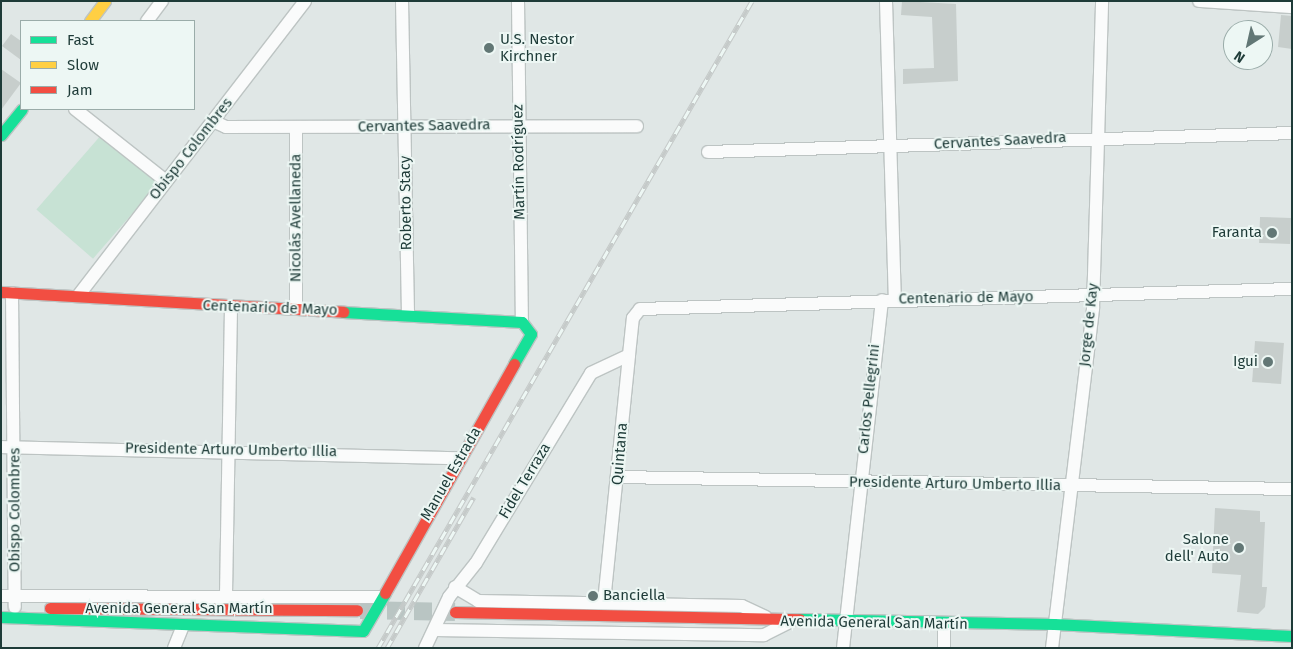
<!DOCTYPE html>
<html>
<head>
<meta charset="utf-8">
<style>
	body { margin:0 }
	#map { position:relative; width:1293px; height:649px; overflow:hidden; background:#e0e7e6; font-family:"Fira Sans",sans-serif }
	div>[style] { position:absolute }
	.green>* { inset:0; background:#c7e2d4; transform-origin:0 0 }
	.building>* { inset:0; background:#c7cecc; transform-origin:0 0 }
	.secondary-tunnel>* { height:18px; margin-top:-9px; transform-origin:0; background:repeating-linear-gradient(90deg,#b9c5c3 0 18px,transparent 0 27px) }
	.roads { filter:drop-shadow(1px 0 #bdc4c3) drop-shadow(-1px 0 #bdc4c3) drop-shadow(0 1px #bdc4c3) drop-shadow(0 -1px #bdc4c3) }
	.street>* { height:12px; margin:-6px; padding:0 6px; transform-origin:6px; border-radius:6px; background:#fafbfb }
	.fast>* { height:11px; margin:-5.5px; padding:0 5.5px; transform-origin:5.5px; border-radius:5.5px; background:#16e098 }
	.slow>* { height:11px; margin:-5.5px; padding:0 5.5px; transform-origin:5.5px; border-radius:5.5px; background:#ffcf43 }
	.jam>* { height:11px; margin:-5.5px; padding:0 5.5px; transform-origin:5.5px; border-radius:5.5px; background:#f24e42 }
	.rail>* { height:5px; margin-top:-2.5px; transform-origin:0; background:repeating-linear-gradient(90deg,#edf7f4 0 9px,#c5cac9 0 18px); box-sizing:border-box; border-block:1px solid #c5cac9 }
	.dots>* { width:14px; height:14px; translate:-50% -50%; box-sizing:border-box; border:2px solid #edf7f4; border-radius:50% }
	span { translate:-50% -50%; white-space:nowrap; text-align:center; line-height:1.15; -webkit-text-stroke:4px #edf7f4; paint-order:stroke }
	.poi-label { font-size:15px; color:#1e3b38 }
	.left { translate:0 -50%; text-align:left }
	.right { translate:-100% -50%; text-align:right }
	.street-label { font-size:15px; color:#1e3b38 }
	.frame { position:absolute; inset:0; border:2px solid #1e3b38; pointer-events:none }
	.legend { position:absolute; left:20px; top:20px; width:175px; height:90px; box-sizing:border-box; background:#edf7f4; border:1px solid #9aaca9; margin:0; padding:6px 9px; list-style:none; font-size:15px; color:#1e3b38 }
	.legend li { display:flex; align-items:center; gap:10px; height:25px }
	.legend b { width:25px; border:1px solid #9aaca9 }
	.north { position:absolute; left:1223px; top:20px; width:50px; height:50px; box-sizing:border-box; background:#edf7f4; border:1px solid #9aaca9; border-radius:50%; rotate:215deg; font-size:14px; font-weight:700; line-height:20px; text-align:center; color:#1e3b38 }
	.north::after { content:''; display:block; margin:auto; width:18px; height:22px; background:#627775; clip-path:polygon(50% 0,100% 100%,50% 72%,0 100%) }
</style>
</head>
<body>
<div id="map">
	<div class="green">
		<div style="left:102px;top:134px;width:75px;height:100px;rotate:41deg"></div>
	</div>
	<div class="building">
		<div style="clip-path:polygon(902px 1px,956px 4px,958px 81px,903px 84px,903px 69px,934px 68px,932px 17px,901px 15px)"></div>
		<div style="clip-path:polygon(1281px 15px,1292px 16px,1292px 49px,1278px 47px)"></div>
		<div style="clip-path:polygon(11px 34px,21px 41px,21px 60px,2px 46px)"></div>
		<div style="clip-path:polygon(1px 69px,21px 83px,1px 110px)"></div>
		<div style="left:1291px;top:218px;width:26px;height:31px;rotate:92deg"></div>
		<div style="left:1255px;top:341px;width:29px;height:41px;rotate:4deg"></div>
		<div style="clip-path:polygon(1215px 508px,1260px 511px,1260px 522px,1265px 522px,1262px 587px,1267px 587px,1265px 607px,1258px 614px,1237px 612px,1241px 575px,1212px 573px)"></div>
	</div>
	<div class="secondary-tunnel">
		<div style="left:360px;top:610px;width:95px;rotate:1.2deg"></div>
	</div>
	<div class="roads">
		<div class="street">
			<div style="left:402px;top:1px;width:313px;rotate:88.9deg"></div>
			<div style="left:518px;top:1px;width:321px;rotate:89.3deg"></div>
			<div style="left:886px;top:1px;width:298px;rotate:88.3deg"></div>
			<div style="left:1199px;top:1px;width:93px;rotate:3.7deg"></div>
			<div style="left:147px;top:21px;width:25px;rotate:-53deg"></div>
			<div style="left:75px;top:109px;width:116px;rotate:38.4deg"></div>
			<div style="left:213px;top:121px;width:14px;rotate:25deg"></div>
			<div style="left:226px;top:127px;width:411px;rotate:-0.1deg"></div>
			<div style="left:708px;top:152px;width:584px;rotate:-1.86deg"></div>
			<div style="left:12px;top:293px;width:314px;rotate:89.5deg"></div>
			<div style="left:78px;top:296px;width:372px;rotate:-52.4deg"></div>
			<div style="left:296px;top:308px;width:181px;rotate:-90deg"></div>
			<div style="left:1px;top:447px;width:460px;rotate:1.4deg"></div>
			<div style="left:618px;top:477px;width:674px;rotate:1.02deg"></div>
			<div style="left:455px;top:587px;width:27px;rotate:31deg"></div>
			<div style="left:478px;top:601px;width:264px;rotate:1.1deg"></div>
			<div style="left:742px;top:606px;width:26px;rotate:25deg"></div>
			<div style="left:226px;top:594px;width:287px;rotate:-89deg"></div>
			<div style="left:1px;top:596px;width:378px;rotate:0.2deg"></div>
			<div style="left:604px;top:602px;width:248px;rotate:-84.2deg"></div>
			<div style="left:629px;top:355px;width:37px;rotate:-84deg"></div>
			<div style="left:633px;top:318px;width:11px;rotate:-52deg"></div>
			<div style="left:640px;top:309px;width:652px;rotate:-1.76deg"></div>
			<div style="left:435px;top:630px;width:329px;rotate:0.9deg"></div>
			<div style="left:764px;top:635px;width:28px;rotate:-27deg"></div>
			<div style="left:174px;top:648px;width:24px;rotate:-68deg"></div>
			<div style="left:425px;top:648px;width:56px;rotate:-64.8deg"></div>
			<div style="left:449px;top:597px;width:43px;rotate:-51.5deg"></div>
			<div style="left:476px;top:563px;width:222px;rotate:-58.8deg"></div>
			<div style="left:591px;top:373px;width:42px;rotate:-25.3deg"></div>
			<div style="left:843px;top:648px;width:350px;rotate:-83.6deg"></div>
			<div style="left:944px;top:648px;width:24px;rotate:-90deg"></div>
			<div style="left:1052px;top:648px;width:342px;rotate:-83.1deg"></div>
			<div style="left:1093px;top:308px;width:307px;rotate:-88.3deg"></div>
		</div>
		<div class="fast">
			<div style="left:1px;top:135px;width:33px;rotate:-51deg"></div>
			<div style="left:343px;top:312px;width:179px;rotate:3.2deg"></div>
			<div style="left:522px;top:322px;width:15px;rotate:53deg"></div>
			<div style="left:531px;top:334px;width:34px;rotate:120deg"></div>
			<div style="left:1px;top:617px;width:362px;rotate:2.2deg"></div>
			<div style="left:363px;top:631px;width:44px;rotate:-59.9deg"></div>
			<div style="left:800px;top:619px;width:254px;rotate:1.1deg"></div>
			<div style="left:1054px;top:624px;width:238px;rotate:2.9deg"></div>
		</div>
		<div class="slow">
			<div style="left:90px;top:21px;width:25px;rotate:-53deg"></div>
		</div>
		<div class="jam">
			<div style="left:1px;top:292px;width:343px;rotate:3.3deg"></div>
			<div style="left:385px;top:593px;width:263px;rotate:-60.6deg"></div>
			<div style="left:50px;top:608px;width:307px;rotate:0.4deg"></div>
			<div style="left:455px;top:612px;width:345px;rotate:1.2deg"></div>
		</div>
	</div>
	<div class="rail">
		<div style="left:378px;top:648px;width:747px;rotate:-59.97deg"></div>
		<div style="left:387px;top:648px;width:174px;rotate:-60.1deg"></div>
	</div>
	<div class="dots">
		<div style="left:489px;top:48px;background:#627775"></div>
		<div style="left:1272px;top:233px;background:#627775"></div>
		<div style="left:1268px;top:362px;background:#627775"></div>
		<div style="left:1239px;top:548px;background:#627775"></div>
		<div style="left:593px;top:596px;background:#627775"></div>
	</div>
	<div class="poi-label">
		<span class="left" style="left:500px;top:48px">U.S. Nestor<br>Kirchner</span>
		<span class="right" style="left:1262px;top:233px">Faranta</span>
		<span class="right" style="left:1258px;top:362px">Igui</span>
		<span class="right" style="left:1229px;top:548px">Salone<br>dell' Auto</span>
		<span class="left" style="left:603px;top:596px">Banciella</span>
	</div>
	<div class="street-label">
		<span style="left:424px;top:126px;rotate:-1deg">Cervantes Saavedra</span>
		<span style="left:1000px;top:141px;rotate:-3deg">Cervantes Saavedra</span>
		<span style="left:191px;top:149px;rotate:-52deg">Obispo Colombres</span>
		<span style="left:519px;top:162px;rotate:-91deg">Martín Rodríguez</span>
		<span style="left:406px;top:203px;rotate:-91deg">Roberto Stacy</span>
		<span style="left:296px;top:218px;rotate:-90deg">Nicolás Avellaneda</span>
		<span style="left:966px;top:298px;rotate:-1deg">Centenario de Mayo</span>
		<span style="left:270px;top:308px;rotate:2deg">Centenario de Mayo</span>
		<span style="left:1089px;top:325px;rotate:-84deg">Jorge de Kay</span>
		<span style="left:869px;top:399px;rotate:-84deg">Carlos Pellegrini</span>
		<span style="left:231px;top:450px;rotate:1deg">Presidente Arturo Umberto Illia</span>
		<span style="left:620px;top:454px;rotate:-85deg">Quintana</span>
		<span style="left:451px;top:474px;rotate:-60deg">Manuel Estrada</span>
		<span style="left:525px;top:481px;rotate:-59deg">Fidel Terraza</span>
		<span style="left:955px;top:484px;rotate:1deg">Presidente Arturo Umberto Illia</span>
		<span style="left:15px;top:510px;rotate:-90deg">Obispo Colombres</span>
		<span style="left:179px;top:609px">Avenida General San Martín</span>
		<span style="left:874px;top:623px;rotate:1deg">Avenida General San Martín</span>
	</div>
	<div class="frame"></div>
	<ul class="legend">
	<li><b style="height:6px;background:#16e098"></b>Fast</li>
	<li><b style="height:6px;background:#ffcf43"></b>Slow</li>
	<li><b style="height:6px;background:#f24e42"></b>Jam</li>
	</ul>
	<div class="north">N</div>
</div>
</body>
</html>
